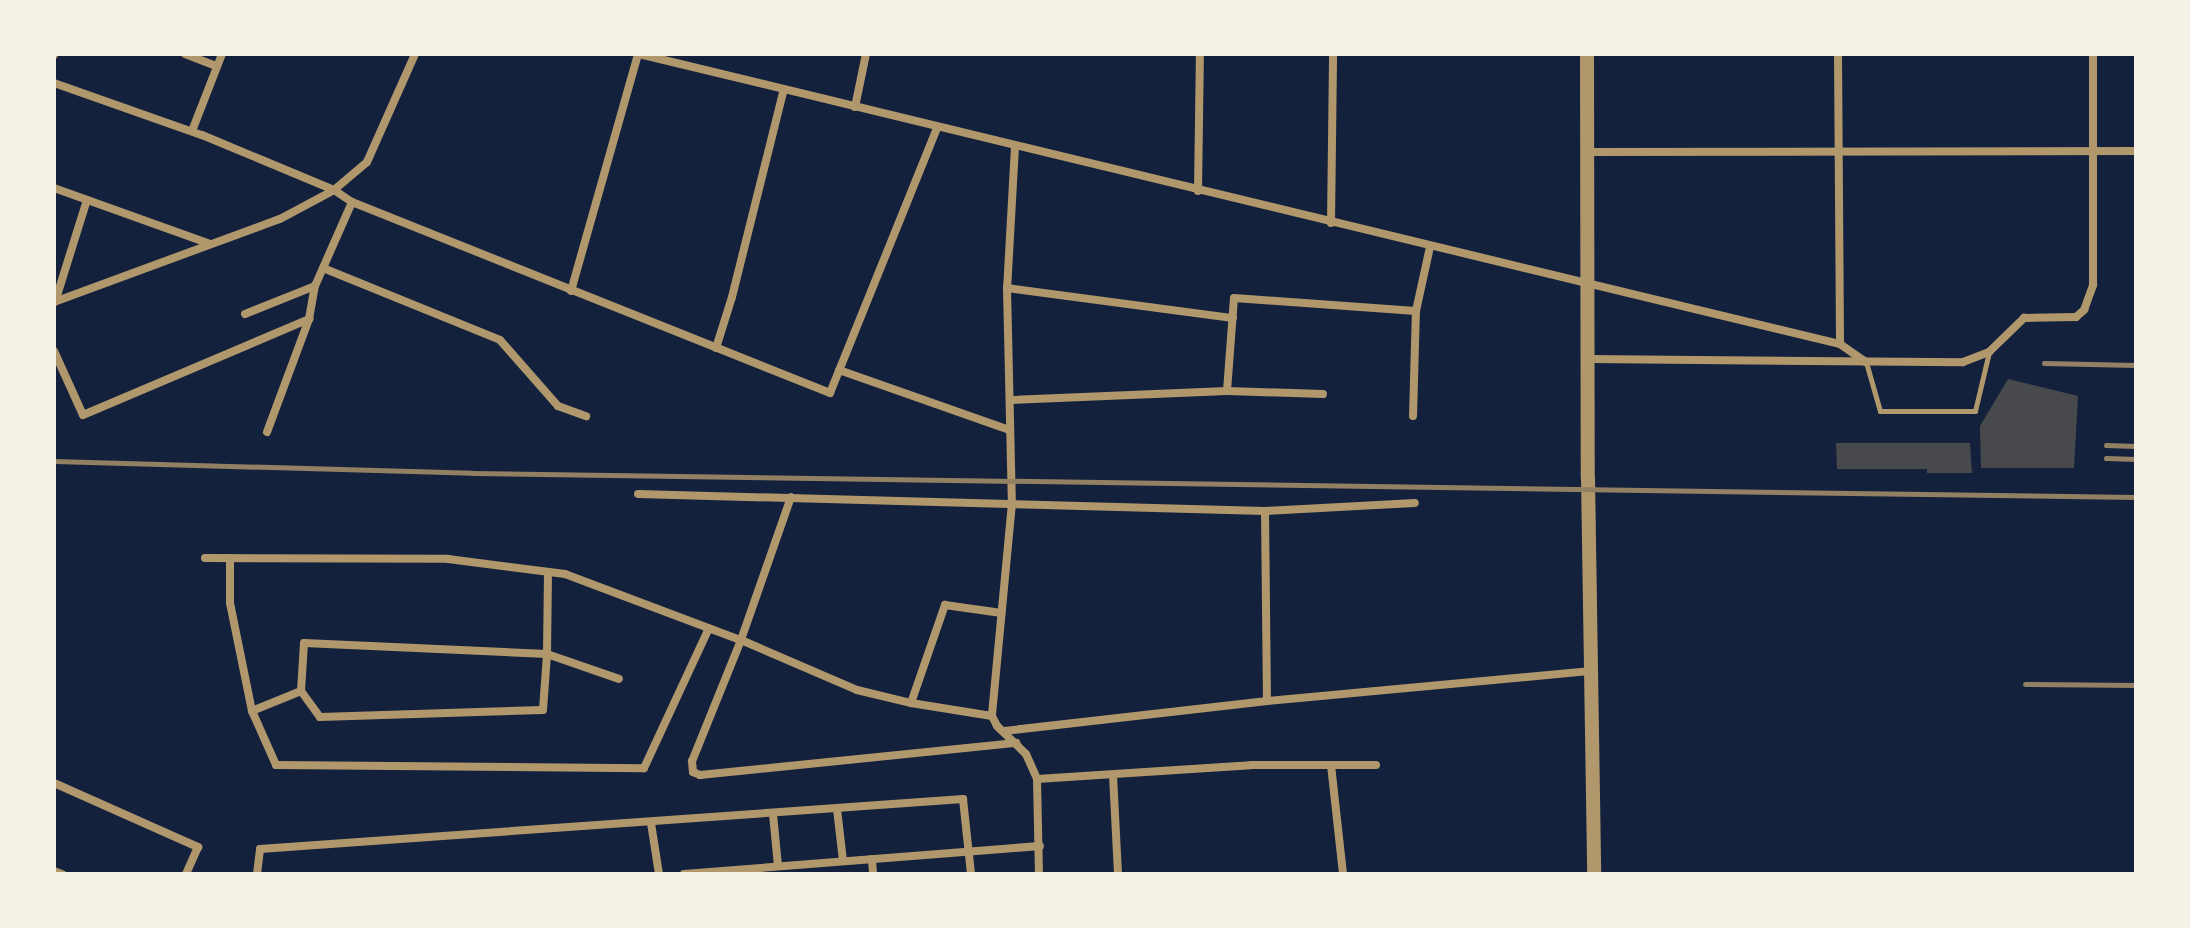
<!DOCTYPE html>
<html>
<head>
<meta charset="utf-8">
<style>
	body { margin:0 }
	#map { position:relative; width:2190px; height:928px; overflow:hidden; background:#14213d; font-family:Signika,sans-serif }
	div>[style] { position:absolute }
	.building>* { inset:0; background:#48494c }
	.service>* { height:5px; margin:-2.5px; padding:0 2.5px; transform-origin:2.5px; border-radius:2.5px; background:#b1986c }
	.minor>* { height:8px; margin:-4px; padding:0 4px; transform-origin:4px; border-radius:4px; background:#b1986c }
	.tertiary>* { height:14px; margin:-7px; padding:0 7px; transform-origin:7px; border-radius:7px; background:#b1986c }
	.rail>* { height:5px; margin:-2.5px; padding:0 2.5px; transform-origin:2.5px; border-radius:2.5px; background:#918062 }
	span { translate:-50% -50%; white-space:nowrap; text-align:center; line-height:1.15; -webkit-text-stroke:8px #f6f1e7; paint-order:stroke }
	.frame { position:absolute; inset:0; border:56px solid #f6f1e7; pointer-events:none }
</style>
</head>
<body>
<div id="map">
	<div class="building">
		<div style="clip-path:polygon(2008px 379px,2078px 396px,2074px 468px,1981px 468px,1980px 426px)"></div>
		<div style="clip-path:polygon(1836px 443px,1970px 443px,1972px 473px,1927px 473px,1927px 469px,1837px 469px)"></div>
	</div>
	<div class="service">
		<div style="left:1866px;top:362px;width:51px;rotate:74.1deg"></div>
		<div style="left:1880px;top:411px;width:95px"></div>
		<div style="left:1975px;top:411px;width:61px;rotate:-76.7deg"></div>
	</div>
	<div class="minor">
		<div style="left:185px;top:54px;width:34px;rotate:21deg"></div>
		<div style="left:639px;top:54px;width:1236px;rotate:13.58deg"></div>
		<div style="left:1840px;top:344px;width:32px;rotate:35deg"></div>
		<div style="left:1838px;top:54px;width:290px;rotate:89.6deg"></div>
		<div style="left:54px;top:55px;width:1px;rotate:-90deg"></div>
		<div style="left:54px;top:83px;width:157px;rotate:19.4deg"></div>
		<div style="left:202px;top:135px;width:143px;rotate:22.6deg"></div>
		<div style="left:334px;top:190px;width:22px;rotate:34deg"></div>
		<div style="left:352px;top:202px;width:515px;rotate:21.78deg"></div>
		<div style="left:830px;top:393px;width:286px;rotate:-68deg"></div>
		<div style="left:855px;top:107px;width:54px;rotate:-78.3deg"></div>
		<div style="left:192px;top:131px;width:83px;rotate:-68.7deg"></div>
		<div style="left:1015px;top:147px;width:141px;rotate:93.2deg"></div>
		<div style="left:1007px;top:288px;width:215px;rotate:88.7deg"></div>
		<div style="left:1012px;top:503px;width:214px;rotate:95.4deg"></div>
		<div style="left:992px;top:716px;width:11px;rotate:63deg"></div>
		<div style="left:997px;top:726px;width:40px;rotate:44deg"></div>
		<div style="left:1026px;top:754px;width:27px;rotate:66deg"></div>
		<div style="left:1037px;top:779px;width:95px;rotate:88.8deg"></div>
		<div style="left:1587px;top:152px;width:549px;rotate:-0.1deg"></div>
		<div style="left:54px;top:188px;width:166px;rotate:19.7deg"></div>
		<div style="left:1198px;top:191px;width:137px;rotate:-89.2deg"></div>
		<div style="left:1331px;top:223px;width:169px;rotate:-89.3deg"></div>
		<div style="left:323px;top:268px;width:191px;rotate:22.1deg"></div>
		<div style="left:500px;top:340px;width:88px;rotate:48.7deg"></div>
		<div style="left:558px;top:406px;width:30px;rotate:20deg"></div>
		<div style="left:1007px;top:288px;width:228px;rotate:7.6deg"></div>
		<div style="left:571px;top:291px;width:246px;rotate:-74.2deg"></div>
		<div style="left:54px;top:302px;width:241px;rotate:-20.2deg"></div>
		<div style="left:280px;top:219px;width:61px;rotate:-28.2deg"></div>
		<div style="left:334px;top:190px;width:43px;rotate:-40.3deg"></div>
		<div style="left:367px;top:162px;width:118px;rotate:-66deg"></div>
		<div style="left:55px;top:302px;width:107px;rotate:-72.6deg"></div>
		<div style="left:245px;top:314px;width:75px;rotate:-21.8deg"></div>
		<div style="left:716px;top:348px;width:53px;rotate:-72.6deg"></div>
		<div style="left:732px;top:297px;width:214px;rotate:-76deg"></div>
		<div style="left:54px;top:351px;width:70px;rotate:65.6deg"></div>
		<div style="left:83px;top:415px;width:246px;rotate:-23deg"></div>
		<div style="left:1587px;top:359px;width:376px;rotate:0.5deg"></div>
		<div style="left:1963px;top:362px;width:28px;rotate:-21deg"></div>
		<div style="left:1989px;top:352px;width:49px;rotate:-44.2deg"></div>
		<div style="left:2024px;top:318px;width:52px;rotate:-1.1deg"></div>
		<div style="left:2076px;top:317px;width:11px;rotate:-41deg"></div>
		<div style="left:2084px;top:310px;width:27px;rotate:-70deg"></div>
		<div style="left:2093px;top:285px;width:231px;rotate:-90deg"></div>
		<div style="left:839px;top:370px;width:180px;rotate:19.4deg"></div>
		<div style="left:1227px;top:391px;width:96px;rotate:1.8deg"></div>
		<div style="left:1011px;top:400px;width:216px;rotate:-2.4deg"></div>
		<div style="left:1227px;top:391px;width:93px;rotate:-85.7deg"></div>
		<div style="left:1234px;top:298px;width:182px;rotate:4.1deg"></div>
		<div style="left:1413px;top:416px;width:105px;rotate:-88.4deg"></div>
		<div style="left:1416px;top:311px;width:66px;rotate:-77.7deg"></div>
		<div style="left:267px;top:432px;width:121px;rotate:-69.6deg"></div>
		<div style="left:309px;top:319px;width:34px;rotate:-80deg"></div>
		<div style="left:315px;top:286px;width:92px;rotate:-66.2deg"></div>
		<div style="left:638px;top:494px;width:627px;rotate:1.55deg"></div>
		<div style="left:1265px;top:511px;width:150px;rotate:-3.1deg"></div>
		<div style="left:791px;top:497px;width:151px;rotate:109.3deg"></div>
		<div style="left:741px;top:640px;width:131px;rotate:112deg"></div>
		<div style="left:692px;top:761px;width:11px;rotate:85deg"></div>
		<div style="left:693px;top:772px;width:8px;rotate:23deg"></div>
		<div style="left:700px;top:775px;width:318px;rotate:-5.8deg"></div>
		<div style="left:1265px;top:511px;width:190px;rotate:89.4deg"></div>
		<div style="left:205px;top:558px;width:243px;rotate:0.2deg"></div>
		<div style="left:448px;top:559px;width:118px;rotate:7.3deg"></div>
		<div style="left:565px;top:574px;width:188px;rotate:20.6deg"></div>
		<div style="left:741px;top:640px;width:126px;rotate:23.3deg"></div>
		<div style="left:857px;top:690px;width:56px;rotate:13.5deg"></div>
		<div style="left:911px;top:703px;width:82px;rotate:9.1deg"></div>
		<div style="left:230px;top:558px;width:45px;rotate:90deg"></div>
		<div style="left:230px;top:603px;width:110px;rotate:78.5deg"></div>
		<div style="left:252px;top:711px;width:59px;rotate:66deg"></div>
		<div style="left:276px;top:765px;width:368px;rotate:0.5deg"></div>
		<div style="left:644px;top:768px;width:154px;rotate:-65.1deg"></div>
		<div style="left:548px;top:572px;width:82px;rotate:90.7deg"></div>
		<div style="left:547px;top:654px;width:243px;rotate:-177.4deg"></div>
		<div style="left:304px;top:643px;width:48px;rotate:93.6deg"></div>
		<div style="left:301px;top:691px;width:32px;rotate:54deg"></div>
		<div style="left:320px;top:717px;width:223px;rotate:-1.8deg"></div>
		<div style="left:543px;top:710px;width:56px;rotate:-85.9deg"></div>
		<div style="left:547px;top:654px;width:76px;rotate:19.1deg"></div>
		<div style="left:911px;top:703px;width:104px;rotate:-70.9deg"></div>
		<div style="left:945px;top:605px;width:57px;rotate:8.1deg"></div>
		<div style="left:252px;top:711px;width:53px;rotate:-22.2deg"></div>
		<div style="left:1004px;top:731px;width:265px;rotate:-6.5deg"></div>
		<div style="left:1267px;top:701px;width:326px;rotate:-5.3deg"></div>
		<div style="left:1331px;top:765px;width:110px;rotate:83.7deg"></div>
		<div style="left:1113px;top:775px;width:99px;rotate:87.1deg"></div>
		<div style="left:1037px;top:779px;width:214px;rotate:-3.7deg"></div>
		<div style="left:1251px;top:765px;width:125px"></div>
		<div style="left:54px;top:783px;width:158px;rotate:24deg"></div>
		<div style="left:198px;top:847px;width:30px;rotate:114deg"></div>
		<div style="left:837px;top:809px;width:52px;rotate:83.4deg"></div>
		<div style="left:773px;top:814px;width:52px;rotate:84.5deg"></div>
		<div style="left:651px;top:823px;width:52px;rotate:81.1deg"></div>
		<div style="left:872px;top:859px;width:15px;rotate:86deg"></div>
		<div style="left:54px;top:871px;width:9px;rotate:21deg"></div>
		<div style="left:257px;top:874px;width:25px;rotate:-83deg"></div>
		<div style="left:260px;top:849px;width:705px;rotate:-4.07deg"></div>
		<div style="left:963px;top:799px;width:75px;rotate:83.9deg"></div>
		<div style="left:684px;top:874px;width:357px;rotate:-4.5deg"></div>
	</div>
	<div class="tertiary">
		<div style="left:1587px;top:54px;width:424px;rotate:89.9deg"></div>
		<div style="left:1588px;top:478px;width:396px;rotate:89.1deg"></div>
	</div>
	<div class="rail">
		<div style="left:2044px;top:363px;width:92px;rotate:1.2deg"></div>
		<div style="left:2106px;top:445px;width:30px;rotate:2deg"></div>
		<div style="left:2106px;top:458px;width:30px;rotate:2deg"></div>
		<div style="left:54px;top:461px;width:418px;rotate:1.6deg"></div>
		<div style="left:472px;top:473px;width:1664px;rotate:0.83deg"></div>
		<div style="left:2025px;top:684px;width:111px;rotate:0.5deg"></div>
	</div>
	<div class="frame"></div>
</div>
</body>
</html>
